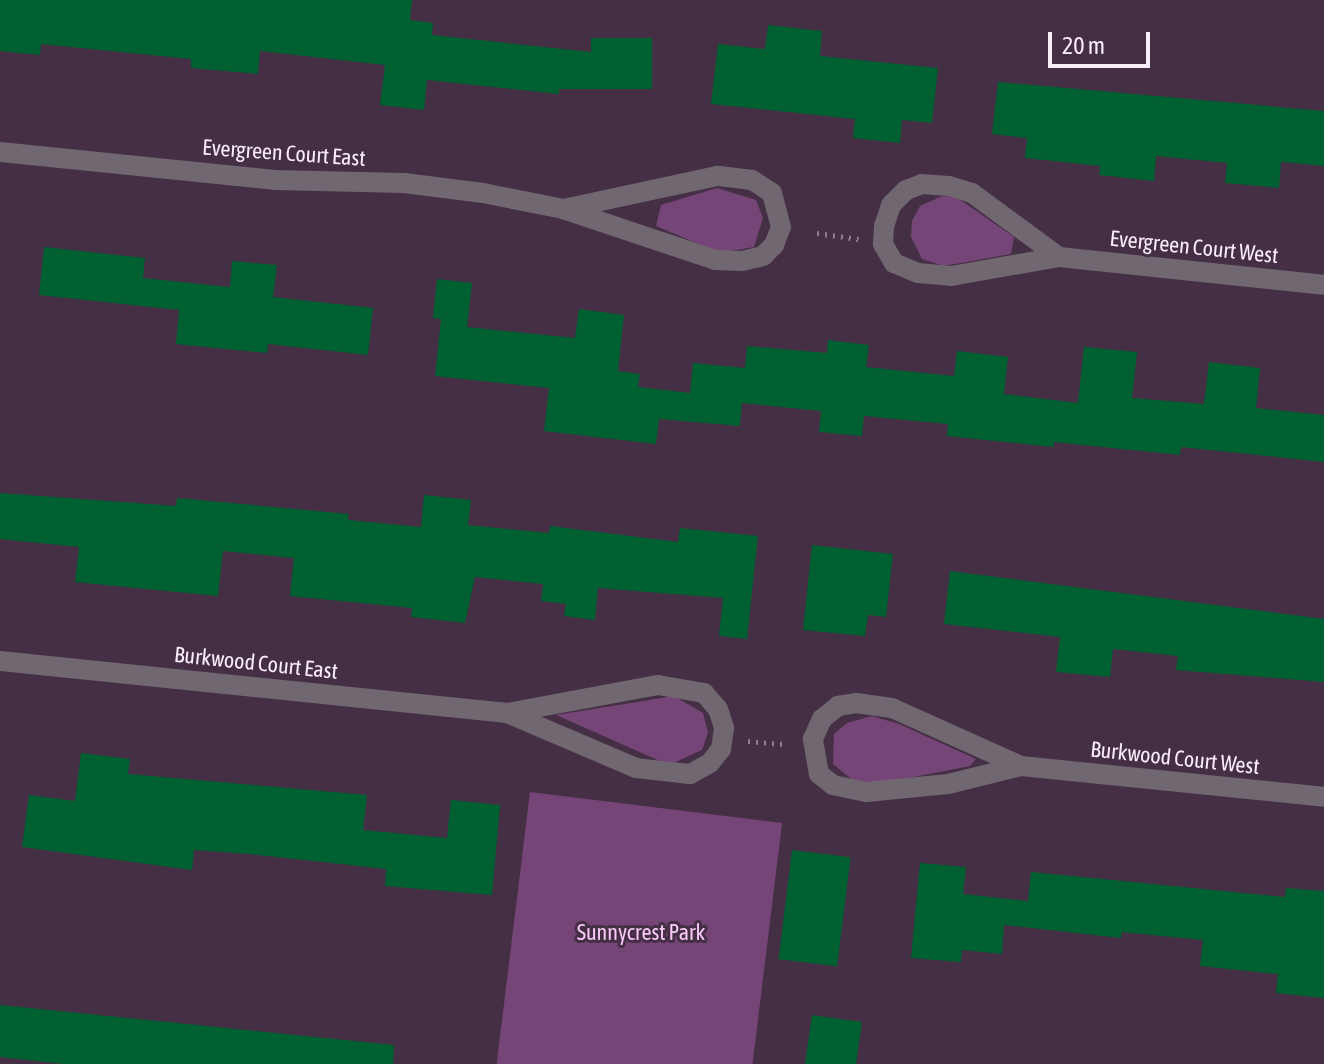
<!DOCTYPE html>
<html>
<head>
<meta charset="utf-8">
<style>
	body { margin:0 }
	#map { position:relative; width:1324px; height:1064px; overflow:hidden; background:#442f44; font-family:"Asap Condensed",sans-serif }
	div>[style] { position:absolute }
	.green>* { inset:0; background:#764577; transform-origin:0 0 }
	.building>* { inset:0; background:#016031; transform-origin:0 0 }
	.path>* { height:5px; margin-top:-2.5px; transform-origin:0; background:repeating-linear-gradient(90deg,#907e90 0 2px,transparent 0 8px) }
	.minor>* { height:20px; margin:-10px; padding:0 10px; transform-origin:10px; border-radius:10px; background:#716771 }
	span { translate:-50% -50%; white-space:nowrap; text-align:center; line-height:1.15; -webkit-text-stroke:6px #442f44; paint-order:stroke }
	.street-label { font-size:22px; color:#faedfa }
	.park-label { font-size:22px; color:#f9c9f9 }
	.scale { position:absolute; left:1048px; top:32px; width:102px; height:36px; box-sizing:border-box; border:4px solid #faedfa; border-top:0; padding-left:10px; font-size:24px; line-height:28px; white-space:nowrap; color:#faedfa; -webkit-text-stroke:6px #442f44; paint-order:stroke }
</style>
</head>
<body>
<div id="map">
	<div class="green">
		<div style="clip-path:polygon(717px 188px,756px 200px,763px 218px,754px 247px,720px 253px,656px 226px,661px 205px)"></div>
		<div style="clip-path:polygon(942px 196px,956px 197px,1014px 237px,1011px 254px,944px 266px,922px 259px,911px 237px,912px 221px,920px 206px)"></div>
		<div style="clip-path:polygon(674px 696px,703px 713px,708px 733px,702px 750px,669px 765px,556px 715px)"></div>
		<div style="clip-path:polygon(872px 716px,899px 724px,976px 759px,970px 766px,878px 784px,856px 783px,833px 764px,834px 734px,847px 723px)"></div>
		<div style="left:530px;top:792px;width:254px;height:274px;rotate:7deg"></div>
	</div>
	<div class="building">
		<div style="clip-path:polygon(0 0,412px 0,410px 20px,433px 23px,432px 35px,591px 52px,591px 38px,652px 38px,652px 89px,559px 89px,559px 94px,427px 80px,424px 110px,380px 105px,385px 65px,260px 51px,258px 74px,191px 68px,191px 59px,41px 44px,40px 55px,0 51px)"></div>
		<div style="clip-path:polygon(768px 25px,822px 31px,820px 56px,938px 68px,932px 123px,902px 120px,900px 143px,853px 138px,855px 119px,711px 104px,718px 44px,765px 49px)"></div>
		<div style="clip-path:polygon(998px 82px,1324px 111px,1324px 166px,1281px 162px,1279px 188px,1225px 183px,1227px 163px,1156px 156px,1154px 181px,1099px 175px,1100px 166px,1025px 158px,1027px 138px,992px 134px)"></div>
		<div style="clip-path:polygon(44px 247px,145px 258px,143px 278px,230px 287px,232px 261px,277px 265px,273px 297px,373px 308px,368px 355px,268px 344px,267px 353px,176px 344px,179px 310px,39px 295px)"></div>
		<div style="clip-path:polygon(437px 279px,472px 283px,467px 327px,575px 338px,579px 309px,624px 315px,618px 371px,640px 374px,638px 387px,690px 393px,693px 363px,745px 368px,747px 346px,827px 353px,828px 340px,869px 345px,866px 367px,954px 376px,957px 351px,1008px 357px,1004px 394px,1078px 403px,1084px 347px,1137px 352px,1132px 398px,1204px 404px,1209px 362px,1260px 368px,1256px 408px,1324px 415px,1324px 462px,1181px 447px,1180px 455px,1054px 442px,1054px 447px,947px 436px,948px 424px,864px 416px,862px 436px,819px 432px,821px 411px,742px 403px,740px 426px,659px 419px,656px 444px,544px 431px,549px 388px,435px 376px,441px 319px,433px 318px)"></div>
		<div style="clip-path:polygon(0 493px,176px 506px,177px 498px,349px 514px,348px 520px,421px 527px,424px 495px,471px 500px,468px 525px,549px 533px,550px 526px,678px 542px,680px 528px,758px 536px,747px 639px,719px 636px,723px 598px,598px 588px,595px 620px,564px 616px,566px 604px,541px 601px,543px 584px,475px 577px,465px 623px,411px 617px,412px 608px,290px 596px,294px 558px,223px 551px,218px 596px,75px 582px,79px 547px,0 539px)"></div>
		<div style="clip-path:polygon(812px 545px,893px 554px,886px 617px,868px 615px,865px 636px,803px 630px)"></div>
		<div style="clip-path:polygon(950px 571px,1324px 619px,1324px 682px,1176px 670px,1178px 656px,1113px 649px,1110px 677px,1056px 672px,1060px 637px,944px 624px)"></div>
		<div style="clip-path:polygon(81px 753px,130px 759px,128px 774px,367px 795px,363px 830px,447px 838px,451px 800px,500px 805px,492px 895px,385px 886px,386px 869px,249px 854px,194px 850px,192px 870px,22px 847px,29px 795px,75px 801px)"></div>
		<div style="left:792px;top:850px;width:59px;height:110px;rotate:7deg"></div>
		<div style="clip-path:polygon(920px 863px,966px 867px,963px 894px,1028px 901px,1031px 872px,1285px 897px,1286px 888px,1324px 891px,1324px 998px,1276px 993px,1278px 974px,1200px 966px,1203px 940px,1122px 932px,1121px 938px,1004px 925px,1002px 954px,962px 950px,961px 962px,911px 958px)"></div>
		<div style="clip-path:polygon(0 1005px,394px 1045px,393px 1064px,64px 1064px,0 1057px)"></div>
		<div style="clip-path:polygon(812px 1015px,862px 1022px,856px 1064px,805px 1064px)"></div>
	</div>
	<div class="path">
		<div style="left:817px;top:233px;width:42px;rotate:8.1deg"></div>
		<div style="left:748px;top:741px;width:38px;rotate:5deg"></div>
	</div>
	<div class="minor">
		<div style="left:0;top:152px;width:276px;rotate:5.8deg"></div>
		<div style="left:275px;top:180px;width:129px;rotate:1.3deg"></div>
		<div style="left:404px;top:183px;width:80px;rotate:7.2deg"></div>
		<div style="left:483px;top:193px;width:82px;rotate:11.3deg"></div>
		<div style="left:563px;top:209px;width:160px;rotate:18.5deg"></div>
		<div style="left:715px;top:260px;width:27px;rotate:2deg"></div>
		<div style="left:742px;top:261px;width:22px;rotate:-13deg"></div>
		<div style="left:763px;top:256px;width:16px;rotate:-45deg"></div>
		<div style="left:774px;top:245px;width:19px;rotate:-69deg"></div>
		<div style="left:781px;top:227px;width:35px;rotate:-105deg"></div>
		<div style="left:772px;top:193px;width:24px;rotate:-147deg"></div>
		<div style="left:752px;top:180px;width:35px;rotate:-173deg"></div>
		<div style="left:717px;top:176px;width:157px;rotate:167.9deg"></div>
		<div style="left:1059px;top:257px;width:108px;rotate:-143.7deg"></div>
		<div style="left:972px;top:193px;width:24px;rotate:-163deg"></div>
		<div style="left:949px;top:186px;width:27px;rotate:-176deg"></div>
		<div style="left:922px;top:184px;width:17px;rotate:159deg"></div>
		<div style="left:906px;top:190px;width:21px;rotate:135deg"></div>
		<div style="left:891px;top:205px;width:22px;rotate:108deg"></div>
		<div style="left:884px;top:226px;width:18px;rotate:93deg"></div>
		<div style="left:883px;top:244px;width:22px;rotate:60deg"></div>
		<div style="left:894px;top:263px;width:26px;rotate:23deg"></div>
		<div style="left:918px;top:273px;width:33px;rotate:5deg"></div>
		<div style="left:951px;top:276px;width:110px;rotate:-10deg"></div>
		<div style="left:1059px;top:257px;width:266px;rotate:6deg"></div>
		<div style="left:0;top:661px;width:510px;rotate:5.86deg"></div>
		<div style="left:658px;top:685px;width:47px;rotate:9.9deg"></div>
		<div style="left:704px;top:693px;width:21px;rotate:49deg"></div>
		<div style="left:718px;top:709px;width:20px;rotate:72deg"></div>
		<div style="left:724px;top:728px;width:21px;rotate:98deg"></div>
		<div style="left:721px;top:749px;width:18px;rotate:128deg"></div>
		<div style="left:710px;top:763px;width:23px;rotate:151deg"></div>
		<div style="left:690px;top:774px;width:54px;rotate:-173.7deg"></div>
		<div style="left:636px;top:768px;width:140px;rotate:-156.9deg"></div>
		<div style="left:507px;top:713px;width:154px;rotate:-10.5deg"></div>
		<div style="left:856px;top:703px;width:36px;rotate:8deg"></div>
		<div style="left:892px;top:708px;width:141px;rotate:24.2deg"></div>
		<div style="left:1021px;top:766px;width:75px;rotate:166.1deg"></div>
		<div style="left:948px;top:784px;width:82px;rotate:174.4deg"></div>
		<div style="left:866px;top:792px;width:34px;rotate:-168deg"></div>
		<div style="left:833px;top:785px;width:18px;rotate:-142deg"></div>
		<div style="left:819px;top:774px;width:36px;rotate:-100deg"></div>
		<div style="left:813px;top:739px;width:22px;rotate:-66deg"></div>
		<div style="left:822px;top:719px;width:21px;rotate:-39deg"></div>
		<div style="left:838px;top:706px;width:18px;rotate:-9deg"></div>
		<div style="left:1021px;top:766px;width:305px;rotate:5.8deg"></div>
	</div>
	<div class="street-label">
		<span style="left:284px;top:153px;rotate:4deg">Evergreen Court East</span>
		<span style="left:1194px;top:247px;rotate:6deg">Evergreen Court West</span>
		<span style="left:256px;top:663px;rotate:6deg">Burkwood Court East</span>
		<span style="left:1175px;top:758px;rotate:6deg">Burkwood Court West</span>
	</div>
	<div class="park-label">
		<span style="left:641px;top:933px">Sunnycrest Park</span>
	</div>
	<div class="scale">20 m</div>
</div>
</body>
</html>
